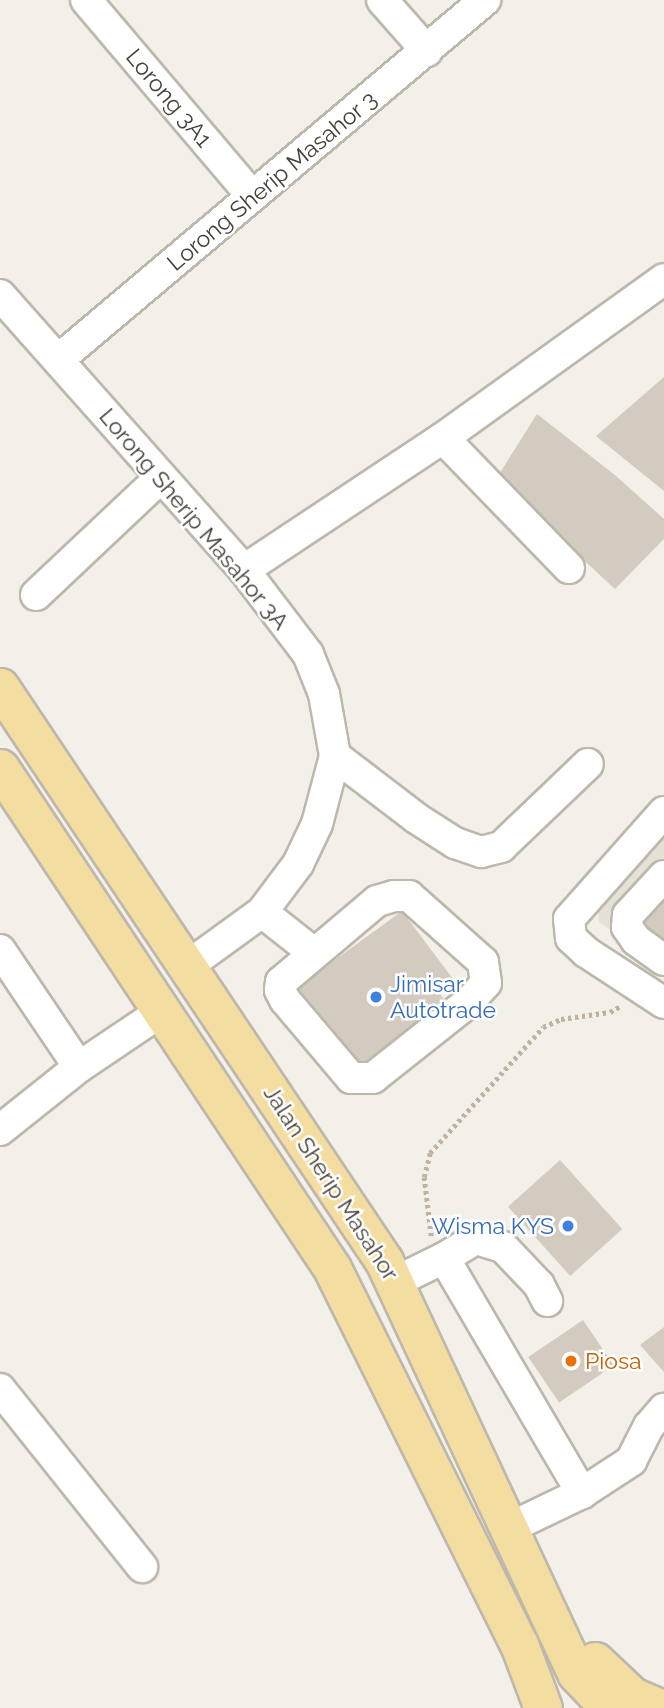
<!DOCTYPE html>
<html>
<head>
<meta charset="utf-8">
<style>
	body { margin:0 }
	#map { position:relative; width:664px; height:1708px; overflow:hidden; background:#f2f0e9; font-family:Raleway,sans-serif }
	div>[style] { position:absolute }
	.residential>* { inset:0; background:#e6e1d7 }
	.building>* { inset:0; background:#d3cbbf; transform-origin:0 0 }
	.path>* { height:4.5px; margin-top:-2.25px; transform-origin:0; background:repeating-linear-gradient(90deg,#bdb39f 0 3.5px,transparent 0 7px) }
	.roads { filter:drop-shadow(2px 0 #bdb7ac) drop-shadow(-2px 0 #bdb7ac) drop-shadow(0 2px #bdb7ac) drop-shadow(0 -2px #bdb7ac) }
	.minor>* { height:30px; margin:-15px; padding:0 15px; transform-origin:15px; border-radius:15px; background:#fff }
	.major>* { height:37px; margin:-18.5px; padding:0 18.5px; transform-origin:18.5px; border-radius:18.5px; background:#f4dda1 }
	.dots>* { width:19px; height:19px; translate:-50% -50%; box-sizing:border-box; border:4px solid #fff; border-radius:50% }
	span { translate:-50% -50%; white-space:nowrap; text-align:center; line-height:1.15; -webkit-text-stroke:5px #fff; paint-order:stroke }
	.street-label { font-size:23px; color:#454038 }
	.shop-label { font-size:23px; color:#366cbe }
	.left { translate:0 -50%; text-align:left }
	.right { translate:-100% -50%; text-align:right }
	.food-label { font-size:23px; color:#c56008 }
</style>
</head>
<body>
<div id="map">
	<div class="residential">
		<div style="clip-path:polygon(664px 828px,664px 969px,599px 922px,597px 903px)"></div>
	</div>
	<div class="building">
		<div style="clip-path:polygon(664px 377px,664px 491px,596px 436px)"></div>
		<div style="clip-path:polygon(537px 414px,616px 476px,664px 519px,664px 539px,615px 589px,496px 479px)"></div>
		<div style="clip-path:polygon(664px 894px,664px 946px,638px 923px)"></div>
		<div style="clip-path:polygon(402px 911px,453px 979px,437px 990px,448px 1005px,357px 1072px,295px 989px)"></div>
		<div style="left:560px;top:1160px;width:93px;height:70px;rotate:48deg"></div>
		<div style="left:583px;top:1320px;width:55px;height:66px;rotate:56deg"></div>
		<div style="clip-path:polygon(664px 1327px,664px 1372px,640px 1345px)"></div>
	</div>
	<div class="path">
		<div style="left:431px;top:1236px;width:59px;rotate:-96.8deg"></div>
		<div style="left:424px;top:1177px;width:25px;rotate:-76deg"></div>
		<div style="left:430px;top:1153px;width:169px;rotate:-48.1deg"></div>
		<div style="left:543px;top:1027px;width:20px;rotate:-24deg"></div>
		<div style="left:561px;top:1019px;width:49px;rotate:-8.1deg"></div>
		<div style="left:610px;top:1012px;width:13px;rotate:-29deg"></div>
	</div>
	<div class="roads">
		<div class="minor">
			<div style="left:86px;top:0;width:257px;rotate:49.7deg"></div>
			<div style="left:382px;top:0;width:68px;rotate:48.6deg"></div>
			<div style="left:0;top:295px;width:368px;rotate:48.4deg"></div>
			<div style="left:244px;top:570px;width:106px;rotate:52.7deg"></div>
			<div style="left:308px;top:654px;width:43px;rotate:68.2deg"></div>
			<div style="left:324px;top:694px;width:63px;rotate:79.9deg"></div>
			<div style="left:335px;top:756px;width:70px;rotate:104.8deg"></div>
			<div style="left:317px;top:824px;width:44px;rotate:115.4deg"></div>
			<div style="left:298px;top:864px;width:60px;rotate:126.9deg"></div>
			<div style="left:262px;top:912px;width:90px;rotate:144deg"></div>
			<div style="left:58px;top:360px;width:559px;rotate:-40.13deg"></div>
			<div style="left:443px;top:438px;width:181px;rotate:45.9deg"></div>
			<div style="left:244px;top:570px;width:239px;rotate:-33.6deg"></div>
			<div style="left:443px;top:438px;width:272px;rotate:-35.7deg"></div>
			<div style="left:36px;top:595px;width:170px;rotate:-43.3deg"></div>
			<div style="left:335px;top:756px;width:102px;rotate:37.4deg"></div>
			<div style="left:416px;top:818px;width:46px;rotate:32.7deg"></div>
			<div style="left:455px;top:843px;width:28px;rotate:19deg"></div>
			<div style="left:481px;top:852px;width:21px;rotate:-14deg"></div>
			<div style="left:501px;top:847px;width:120px;rotate:-43.7deg"></div>
			<div style="left:664px;top:812px;width:143px;rotate:131.6deg"></div>
			<div style="left:569px;top:919px;width:19px;rotate:84deg"></div>
			<div style="left:571px;top:938px;width:21px;rotate:43deg"></div>
			<div style="left:586px;top:952px;width:93px;rotate:33.2deg"></div>
			<div style="left:664px;top:876px;width:53px;rotate:132.7deg"></div>
			<div style="left:628px;top:915px;width:12px;rotate:95deg"></div>
			<div style="left:627px;top:927px;width:16px;rotate:55deg"></div>
			<div style="left:636px;top:940px;width:34px;rotate:36deg"></div>
			<div style="left:394px;top:896px;width:15px"></div>
			<div style="left:409px;top:896px;width:99px;rotate:41.7deg"></div>
			<div style="left:483px;top:962px;width:21px;rotate:82deg"></div>
			<div style="left:486px;top:983px;width:24px;rotate:132deg"></div>
			<div style="left:470px;top:1001px;width:124px;rotate:141.6deg"></div>
			<div style="left:373px;top:1078px;width:22px;rotate:180deg"></div>
			<div style="left:351px;top:1078px;width:102px;rotate:-130.2deg"></div>
			<div style="left:285px;top:1000px;width:11px;rotate:-117deg"></div>
			<div style="left:280px;top:990px;width:8px;rotate:-83deg"></div>
			<div style="left:281px;top:982px;width:126px;rotate:-40.2deg"></div>
			<div style="left:377px;top:901px;width:18px;rotate:-16deg"></div>
			<div style="left:262px;top:912px;width:66px;rotate:38.3deg"></div>
			<div style="left:0;top:950px;width:141px;rotate:56deg"></div>
			<div style="left:0;top:1130px;width:101px;rotate:-38.6deg"></div>
			<div style="left:79px;top:1067px;width:100px;rotate:-34deg"></div>
			<div style="left:444px;top:1258px;width:37px;rotate:-31deg"></div>
			<div style="left:476px;top:1239px;width:28px;rotate:17deg"></div>
			<div style="left:503px;top:1247px;width:52px;rotate:46.5deg"></div>
			<div style="left:539px;top:1285px;width:18px;rotate:63deg"></div>
			<div style="left:395px;top:1282px;width:55px;rotate:-26.1deg"></div>
			<div style="left:444px;top:1258px;width:273px;rotate:59.6deg"></div>
			<div style="left:0;top:1389px;width:228px;rotate:51.4deg"></div>
			<div style="left:509px;top:1528px;width:81px;rotate:-25.6deg"></div>
			<div style="left:582px;top:1493px;width:59px;rotate:-33.1deg"></div>
			<div style="left:631px;top:1461px;width:39px;rotate:-63deg"></div>
			<div style="left:649px;top:1426px;width:23px;rotate:-49deg"></div>
		</div>
		<div class="major">
			<div style="left:0;top:687px;width:691px;rotate:56.22deg"></div>
			<div style="left:384px;top:1261px;width:455px;rotate:65deg"></div>
			<div style="left:576px;top:1673px;width:48px;rotate:46.7deg"></div>
			<div style="left:0;top:768px;width:600px;rotate:56.42deg"></div>
			<div style="left:332px;top:1268px;width:420px;rotate:63.6deg"></div>
			<div style="left:519px;top:1644px;width:68px;rotate:69.4deg"></div>
			<div style="left:595px;top:1661px;width:51px;rotate:43.4deg"></div>
			<div style="left:632px;top:1696px;width:30px;rotate:23deg"></div>
		</div>
	</div>
	<div class="dots">
		<div style="left:376px;top:997px;background:#3f7fe0"></div>
		<div style="left:568px;top:1226px;background:#3f7fe0"></div>
		<div style="left:571px;top:1361px;background:#e8710a"></div>
	</div>
	<div class="street-label">
		<span style="left:169px;top:98px;rotate:50deg">Lorong 3A1</span>
		<span style="left:272px;top:181px;rotate:-40deg">Lorong Sherip Masahor 3</span>
		<span style="left:194px;top:519px;rotate:50deg">Lorong Sherip Masahor 3A</span>
		<span style="left:331px;top:1183px;rotate:57deg">Jalan Sherip Masahor</span>
	</div>
	<div class="shop-label">
		<span class="left" style="left:390px;top:997px">Jimisar<br>Autotrade</span>
		<span class="right" style="left:554px;top:1226px">Wisma KYS</span>
	</div>
	<div class="food-label">
		<span class="left" style="left:585px;top:1361px">Piosa</span>
	</div>
</div>
</body>
</html>
